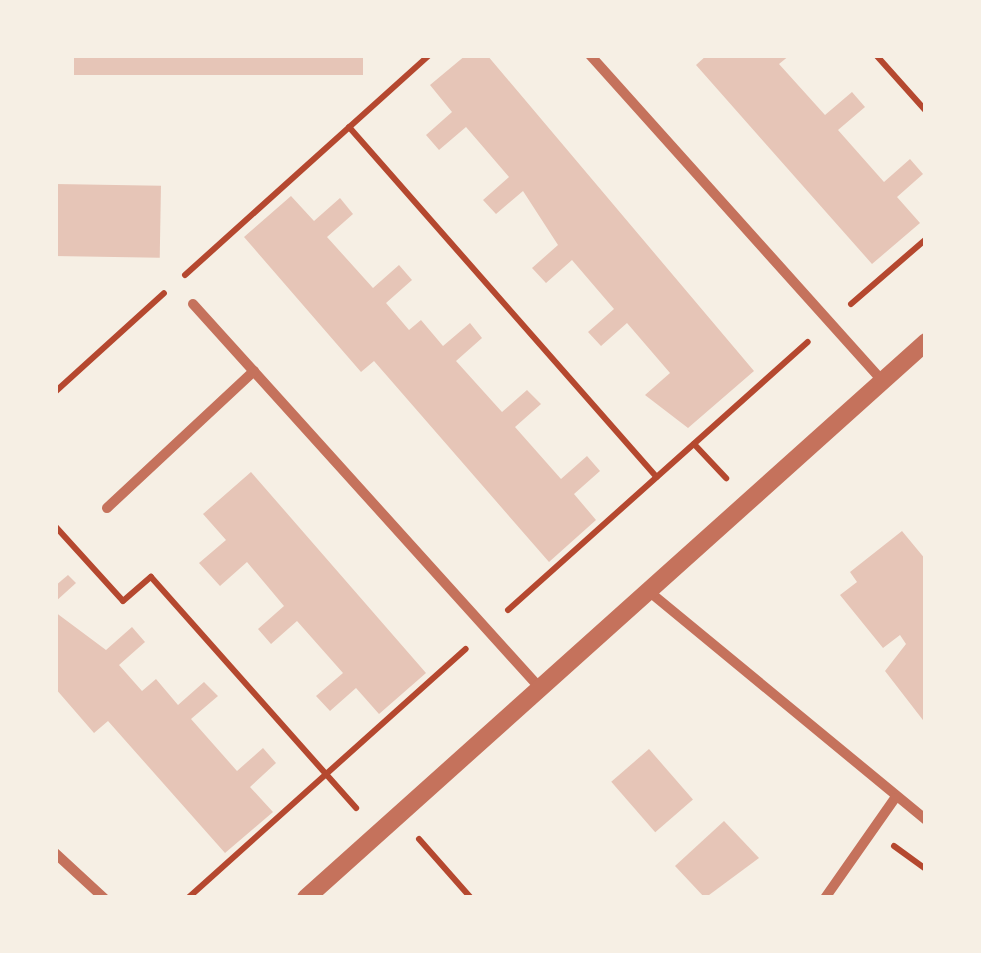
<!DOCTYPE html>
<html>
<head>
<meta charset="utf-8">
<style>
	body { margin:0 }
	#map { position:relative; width:981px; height:953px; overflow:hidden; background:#f6efe4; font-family:Barlow,sans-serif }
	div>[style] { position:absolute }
	.building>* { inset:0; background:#e6c5b7; transform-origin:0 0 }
	.path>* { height:6px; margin:-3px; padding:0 3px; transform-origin:3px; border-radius:3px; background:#b5482f }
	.minor>* { height:10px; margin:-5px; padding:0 5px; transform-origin:5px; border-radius:5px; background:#c5725c }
	.tertiary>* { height:18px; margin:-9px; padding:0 9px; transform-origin:9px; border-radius:9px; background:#c5725c }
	span { translate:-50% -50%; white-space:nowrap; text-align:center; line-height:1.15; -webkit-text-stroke:10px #f6efe4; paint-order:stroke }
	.frame { position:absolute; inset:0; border:58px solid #f6efe4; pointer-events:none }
</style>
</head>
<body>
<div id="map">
	<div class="building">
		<div style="left:74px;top:55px;width:289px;height:20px"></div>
		<div style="clip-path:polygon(466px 55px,487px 55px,754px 371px,688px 428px,645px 395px,670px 373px,627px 323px,601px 346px,588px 332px,614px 309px,572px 260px,546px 283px,532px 268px,558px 245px,523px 191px,496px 214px,483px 200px,509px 177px,466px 127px,439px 150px,426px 135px,452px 112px,430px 85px)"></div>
		<div style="clip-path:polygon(707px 55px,790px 55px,779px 64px,825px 115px,852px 92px,865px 107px,838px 130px,884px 182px,910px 159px,923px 174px,897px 197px,920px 223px,872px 264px,696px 65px)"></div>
		<div style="left:55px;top:184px;width:106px;height:72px;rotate:1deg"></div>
		<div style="clip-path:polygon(291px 196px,314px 221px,340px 198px,353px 214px,327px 237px,373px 288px,399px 265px,412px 280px,386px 303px,409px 330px,421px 320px,443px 346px,470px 323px,482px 338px,456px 361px,502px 412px,527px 390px,541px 404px,515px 427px,561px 479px,587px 456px,600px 471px,574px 494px,596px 520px,549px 562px,374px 361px,361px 372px,244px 237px)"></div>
		<div style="clip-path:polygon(251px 472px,426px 673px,379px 714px,356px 688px,330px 711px,316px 696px,343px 673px,297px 621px,271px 644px,258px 629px,284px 606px,247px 562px,220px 586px,199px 563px,226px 540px,203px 514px)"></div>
		<div style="clip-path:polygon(902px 531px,926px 560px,926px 724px,885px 671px,906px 644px,900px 635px,883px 648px,840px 595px,857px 582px,850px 572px)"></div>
		<div style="clip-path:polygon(68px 575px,76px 583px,55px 602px,55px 586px)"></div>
		<div style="clip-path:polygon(55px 612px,106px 650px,132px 627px,145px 642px,119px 665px,142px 691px,156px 679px,178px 705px,204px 682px,218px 696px,191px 719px,237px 771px,263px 748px,276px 763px,250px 787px,273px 812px,225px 853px,108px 721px,94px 733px,55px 688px)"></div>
		<div style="left:649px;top:749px;width:67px;height:50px;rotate:49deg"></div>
		<div style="clip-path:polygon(724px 821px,759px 858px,705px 898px,675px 866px)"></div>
	</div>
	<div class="path">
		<div style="left:876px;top:55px;width:75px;rotate:48.2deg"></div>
		<div style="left:349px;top:127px;width:466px;rotate:48.7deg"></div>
		<div style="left:185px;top:275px;width:329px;rotate:-42deg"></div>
		<div style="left:851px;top:304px;width:99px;rotate:-40.9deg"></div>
		<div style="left:55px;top:392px;width:147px;rotate:-42.2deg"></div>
		<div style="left:694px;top:444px;width:47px;rotate:46.7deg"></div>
		<div style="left:55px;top:526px;width:101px;rotate:47.8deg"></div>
		<div style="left:123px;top:601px;width:37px;rotate:-41deg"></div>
		<div style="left:151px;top:577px;width:309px;rotate:48.4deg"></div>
		<div style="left:508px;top:610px;width:402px;rotate:-41.8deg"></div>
		<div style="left:419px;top:839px;width:79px;rotate:48.6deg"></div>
		<div style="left:894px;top:846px;width:39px;rotate:36deg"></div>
		<div style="left:188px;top:898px;width:373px;rotate:-41.9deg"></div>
	</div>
	<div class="minor">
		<div style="left:590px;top:55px;width:438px;rotate:48.1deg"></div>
		<div style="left:193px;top:304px;width:515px;rotate:47.91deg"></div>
		<div style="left:107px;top:508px;width:201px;rotate:-43deg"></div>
		<div style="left:646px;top:589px;width:363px;rotate:39.5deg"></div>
		<div style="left:55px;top:853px;width:67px;rotate:42.6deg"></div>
		<div style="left:825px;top:898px;width:122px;rotate:-55deg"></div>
	</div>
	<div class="tertiary">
		<div style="left:306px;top:898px;width:833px;rotate:-41.88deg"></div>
	</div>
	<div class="frame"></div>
</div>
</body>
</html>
